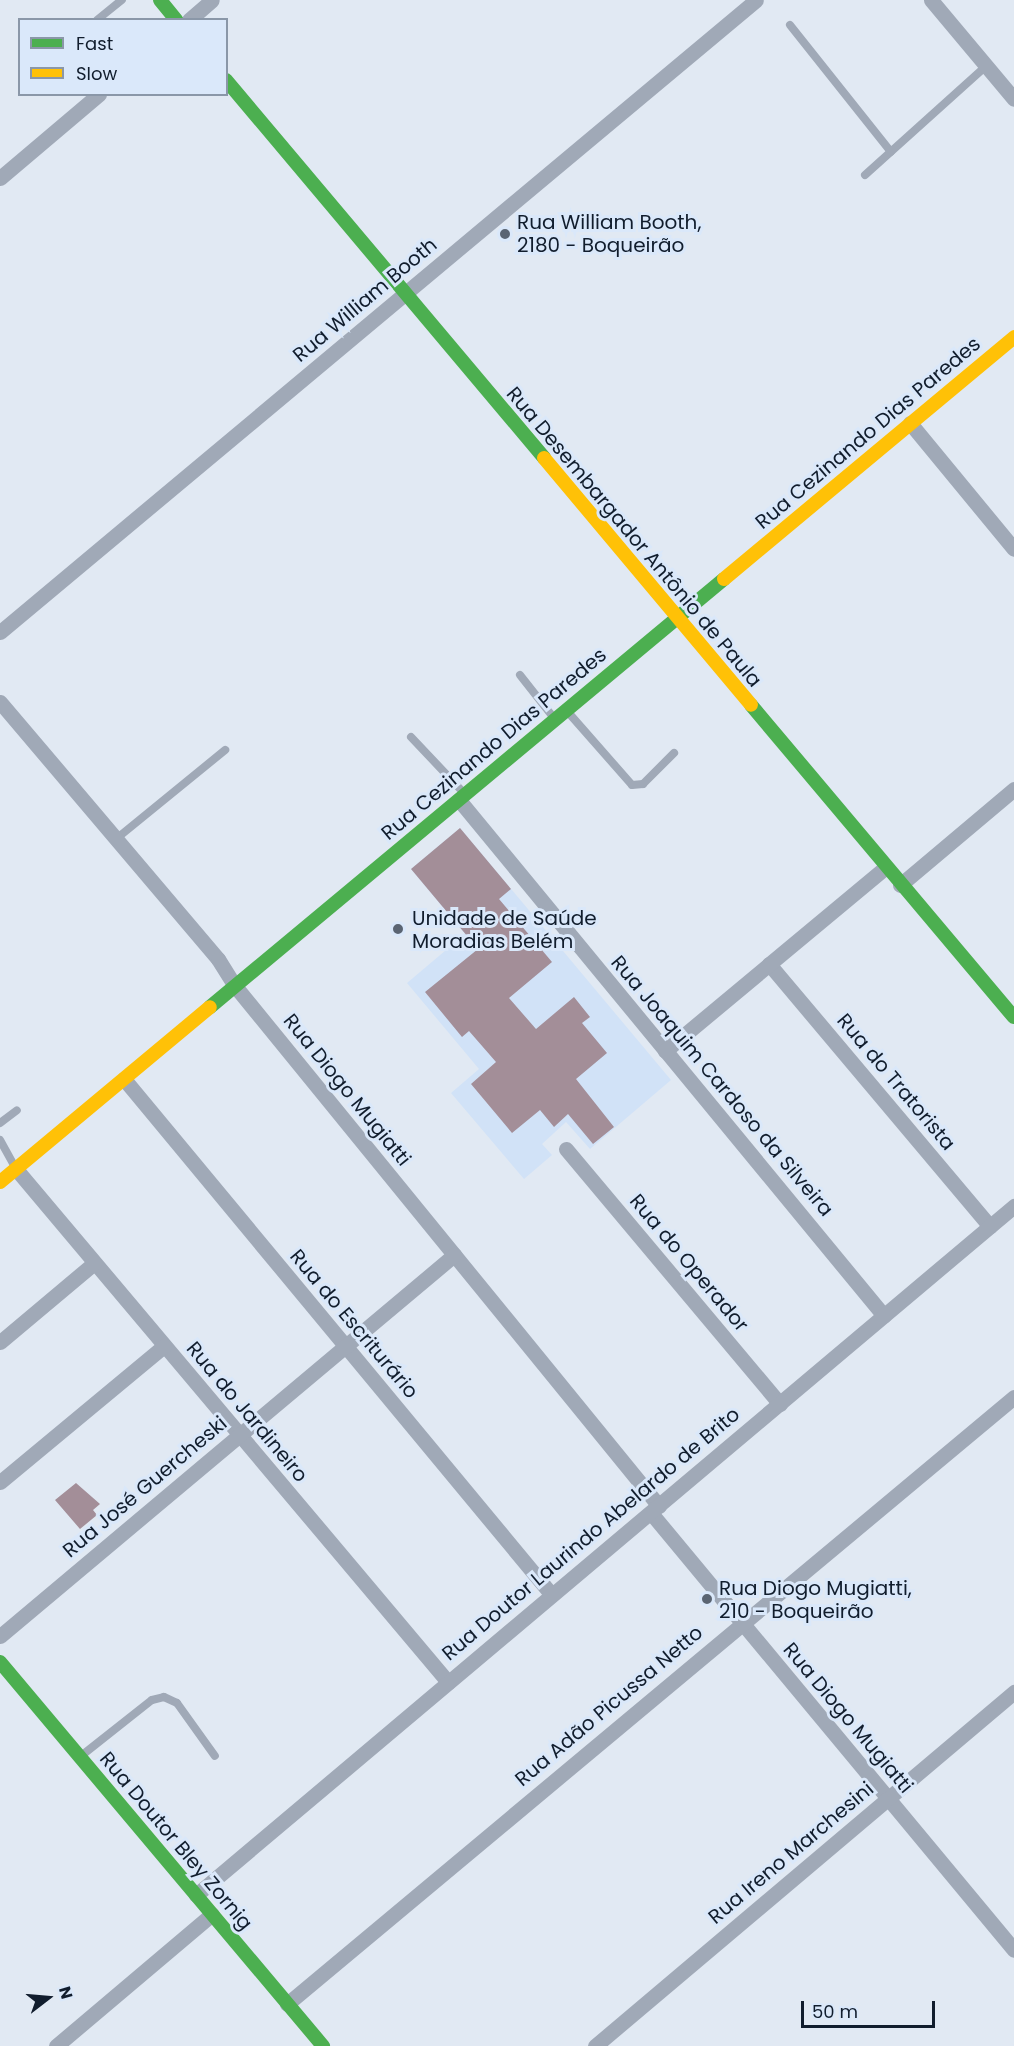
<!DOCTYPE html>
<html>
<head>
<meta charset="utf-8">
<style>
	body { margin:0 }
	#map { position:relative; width:1014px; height:2046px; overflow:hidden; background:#e1e9f3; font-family:Poppins,sans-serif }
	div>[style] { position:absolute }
	.built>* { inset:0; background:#d1e2f7 }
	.building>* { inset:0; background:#a38e98 }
	.lane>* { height:8px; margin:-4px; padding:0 4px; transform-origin:4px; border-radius:4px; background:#a0a9b7 }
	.street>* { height:15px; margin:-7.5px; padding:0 7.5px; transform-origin:7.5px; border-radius:7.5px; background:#a0a9b7 }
	.fast>* { height:14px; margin:-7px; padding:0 7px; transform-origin:7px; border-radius:7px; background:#4caf50 }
	.slow>* { height:14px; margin:-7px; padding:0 7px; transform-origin:7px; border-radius:7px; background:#ffc107 }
	.dots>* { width:16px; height:16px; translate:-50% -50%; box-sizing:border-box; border:3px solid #dae8fa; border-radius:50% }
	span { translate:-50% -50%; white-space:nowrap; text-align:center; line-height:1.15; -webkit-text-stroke:6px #dae8fa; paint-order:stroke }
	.poi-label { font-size:20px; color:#111d2d }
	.left { translate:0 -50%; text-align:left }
	.street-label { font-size:20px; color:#111d2d }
	.legend { position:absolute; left:18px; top:18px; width:210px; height:78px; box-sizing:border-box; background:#dae8fa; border:2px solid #8a97a8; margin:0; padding:8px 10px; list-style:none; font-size:18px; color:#111d2d }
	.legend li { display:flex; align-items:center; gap:12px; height:30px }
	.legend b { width:30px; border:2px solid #8a97a8 }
	.north { position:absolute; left:18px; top:1968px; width:60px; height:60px; -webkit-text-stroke:4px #dae8fa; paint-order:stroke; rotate:74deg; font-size:16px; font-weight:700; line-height:24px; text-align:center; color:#111d2d }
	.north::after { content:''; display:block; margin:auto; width:21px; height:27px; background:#111d2d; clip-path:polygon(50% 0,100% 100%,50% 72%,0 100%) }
	.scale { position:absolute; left:801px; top:2001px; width:134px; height:27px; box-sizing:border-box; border:3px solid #111d2d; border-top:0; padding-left:8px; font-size:18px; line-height:21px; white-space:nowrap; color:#111d2d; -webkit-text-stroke:4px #dae8fa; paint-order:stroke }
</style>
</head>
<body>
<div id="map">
	<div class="built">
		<div style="clip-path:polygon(460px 828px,671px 1080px,590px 1149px,566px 1122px,542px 1144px,552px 1155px,524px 1179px,451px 1093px,479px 1069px,407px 983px,465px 934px,411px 869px)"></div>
	</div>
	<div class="building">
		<div style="clip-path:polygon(460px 828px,511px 889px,499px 899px,552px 962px,509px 998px,536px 1029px,574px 997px,590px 1017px,582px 1023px,607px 1053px,576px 1079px,614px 1127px,593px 1144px,568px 1114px,554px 1127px,540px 1110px,512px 1133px,471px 1084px,496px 1062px,469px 1031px,462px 1037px,425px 992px,478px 949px,411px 869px)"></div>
		<div style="clip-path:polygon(76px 1483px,100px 1504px,93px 1510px,97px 1515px,80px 1529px,55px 1500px)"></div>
	</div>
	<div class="lane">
		<div style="left:97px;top:20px;width:32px;rotate:-39deg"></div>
		<div style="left:790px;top:25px;width:162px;rotate:51.5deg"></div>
		<div style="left:865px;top:175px;width:163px;rotate:-42deg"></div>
		<div style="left:520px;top:675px;width:55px;rotate:51.7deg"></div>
		<div style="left:567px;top:711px;width:98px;rotate:48.7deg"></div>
		<div style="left:632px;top:785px;width:11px;rotate:-5deg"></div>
		<div style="left:643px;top:784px;width:44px;rotate:-45deg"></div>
		<div style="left:411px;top:737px;width:77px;rotate:46.6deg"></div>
		<div style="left:116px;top:839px;width:141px;rotate:-39.2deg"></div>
		<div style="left:0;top:1123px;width:21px;rotate:-37deg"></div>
		<div style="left:0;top:1140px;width:31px;rotate:61deg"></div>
		<div style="left:81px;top:1756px;width:90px;rotate:-38.3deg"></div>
		<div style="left:152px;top:1700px;width:12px;rotate:-14deg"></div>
		<div style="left:164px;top:1697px;width:14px;rotate:25deg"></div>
		<div style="left:177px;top:1703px;width:65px;rotate:54.4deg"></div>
	</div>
	<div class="street">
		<div style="left:931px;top:0;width:129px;rotate:50deg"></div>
		<div style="left:189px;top:20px;width:30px;rotate:-41deg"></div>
		<div style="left:0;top:178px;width:130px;rotate:-40.3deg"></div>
		<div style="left:910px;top:423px;width:163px;rotate:50.5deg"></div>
		<div style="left:0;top:632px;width:985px;rotate:-39.89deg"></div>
		<div style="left:0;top:702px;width:337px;rotate:49.7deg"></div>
		<div style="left:218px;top:959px;width:32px;rotate:58deg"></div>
		<div style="left:235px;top:986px;width:671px;rotate:50.81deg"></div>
		<div style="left:459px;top:800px;width:668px;rotate:50.52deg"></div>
		<div style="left:900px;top:885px;width:149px;rotate:-40.1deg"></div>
		<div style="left:769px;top:964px;width:343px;rotate:49.9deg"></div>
		<div style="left:665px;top:1051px;width:286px;rotate:-39.8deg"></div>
		<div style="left:124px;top:1079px;width:670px;rotate:50.33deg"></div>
		<div style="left:566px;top:1149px;width:333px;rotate:50deg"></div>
		<div style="left:16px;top:1169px;width:671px;rotate:49.9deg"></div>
		<div style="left:0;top:1342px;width:123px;rotate:-40deg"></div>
		<div style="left:0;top:1482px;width:213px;rotate:-39.7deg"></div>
		<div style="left:651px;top:1513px;width:568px;rotate:50.28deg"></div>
		<div style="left:0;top:1636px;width:593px;rotate:-40deg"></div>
		<div style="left:196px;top:1895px;width:1070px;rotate:-40.11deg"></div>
		<div style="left:287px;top:2004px;width:947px;rotate:-39.86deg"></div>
		<div style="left:56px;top:2046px;width:204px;rotate:-40.2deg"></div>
		<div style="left:595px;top:2046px;width:549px;rotate:-40.19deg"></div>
	</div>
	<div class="fast">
		<div style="left:160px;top:0;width:26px;rotate:51deg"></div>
		<div style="left:226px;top:80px;width:494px;rotate:49.9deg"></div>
		<div style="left:751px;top:705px;width:408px;rotate:49.9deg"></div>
		<div style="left:210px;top:1007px;width:669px;rotate:-39.78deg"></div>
		<div style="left:0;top:1662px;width:502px;rotate:49.93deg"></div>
	</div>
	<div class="slow">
		<div style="left:544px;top:458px;width:322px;rotate:50deg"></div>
		<div style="left:724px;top:579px;width:378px;rotate:-39.8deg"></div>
		<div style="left:0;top:1182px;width:273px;rotate:-39.8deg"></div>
	</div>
	<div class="dots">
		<div style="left:505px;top:234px;background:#5a6472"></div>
		<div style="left:398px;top:929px;background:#5a6472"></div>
		<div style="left:707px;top:1599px;background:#5a6472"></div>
	</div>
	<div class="poi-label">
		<span class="left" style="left:517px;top:234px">Rua William Booth,<br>2180 - Boqueirão</span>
		<span class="left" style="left:412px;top:930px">Unidade de Saúde<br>Moradias Belém</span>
		<span class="left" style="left:719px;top:1600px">Rua Diogo Mugiatti,<br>210 - Boqueirão</span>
	</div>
	<div class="street-label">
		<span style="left:365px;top:300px;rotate:-40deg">Rua William Booth</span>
		<span style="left:868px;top:433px;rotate:-40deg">Rua Cezinando Dias Paredes</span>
		<span style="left:634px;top:537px;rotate:50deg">Rua Desembargador Antônio de Paula</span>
		<span style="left:494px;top:744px;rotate:-40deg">Rua Cezinando Dias Paredes</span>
		<span style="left:896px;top:1082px;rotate:50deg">Rua do Tratorista</span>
		<span style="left:722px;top:1086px;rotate:50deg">Rua Joaquim Cardoso da Silveira</span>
		<span style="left:347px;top:1090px;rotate:51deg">Rua Diogo Mugiatti</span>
		<span style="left:689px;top:1263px;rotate:50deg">Rua do Operador</span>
		<span style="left:354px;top:1324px;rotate:50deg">Rua do Escriturário</span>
		<span style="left:247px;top:1412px;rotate:50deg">Rua do Jardineiro</span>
		<span style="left:145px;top:1487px;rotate:-40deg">Rua José Guercheski</span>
		<span style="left:591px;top:1534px;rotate:-40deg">Rua Doutor Laurindo Abelardo de Brito</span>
		<span style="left:609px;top:1706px;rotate:-40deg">Rua Adão Picussa Netto</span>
		<span style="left:848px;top:1718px;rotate:50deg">Rua Diogo Mugiatti</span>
		<span style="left:176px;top:1841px;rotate:50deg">Rua Doutor Bley Zornig</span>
		<span style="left:791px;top:1853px;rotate:-40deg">Rua Ireno Marchesini</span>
	</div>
	<ul class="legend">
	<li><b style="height:8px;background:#4caf50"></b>Fast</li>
	<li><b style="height:8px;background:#ffc107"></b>Slow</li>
	</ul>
	<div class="north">N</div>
	<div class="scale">50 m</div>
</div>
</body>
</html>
